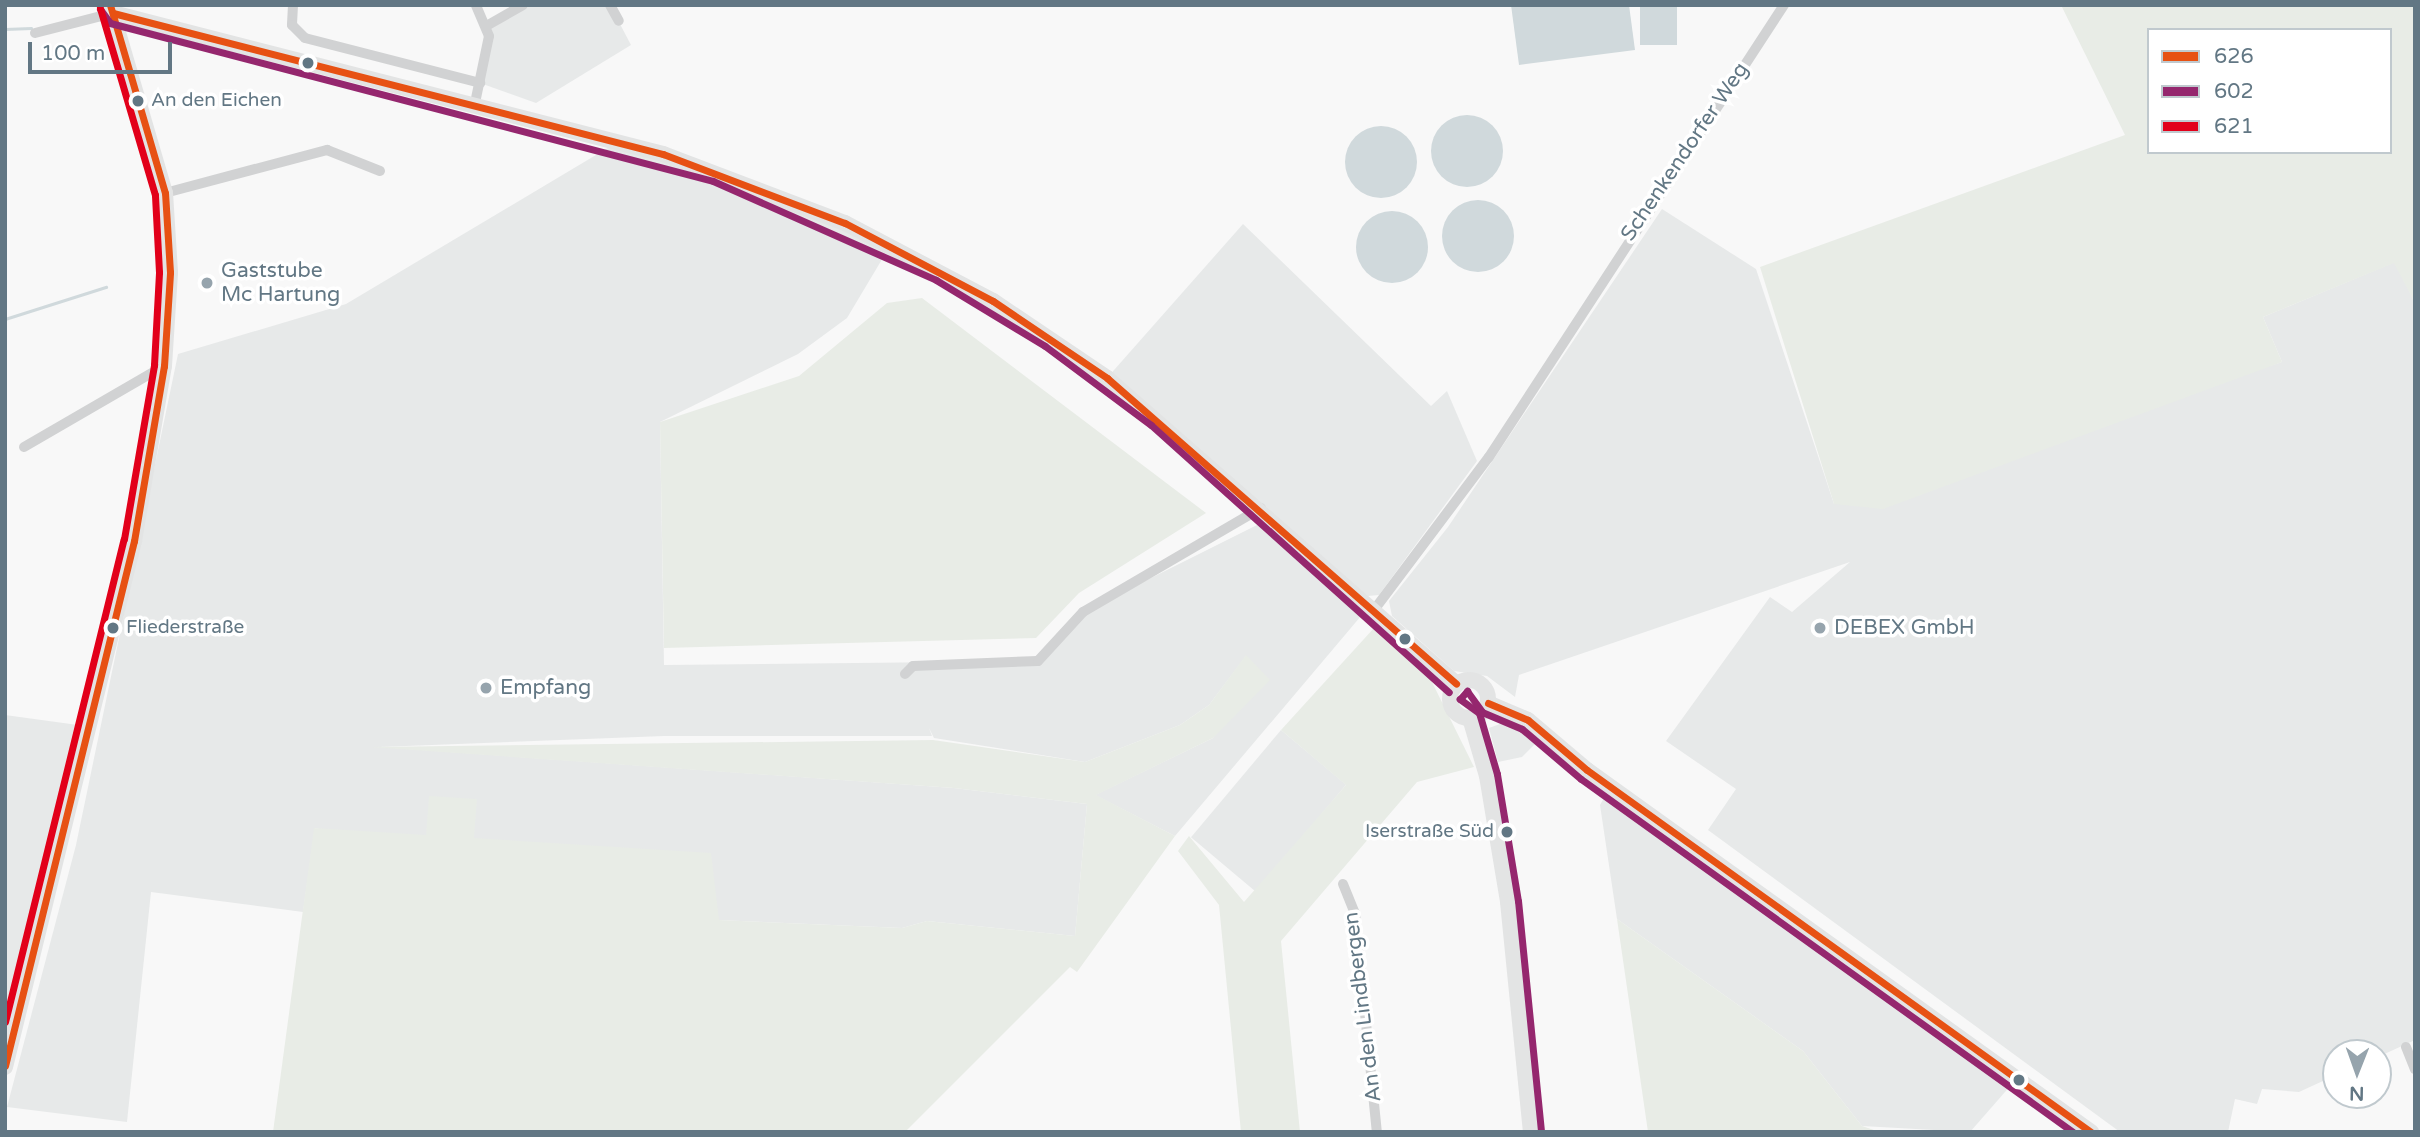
<!DOCTYPE html>
<html>
<head>
<meta charset="utf-8">
<style>
	body { margin:0 }
	#map { position:relative; width:2420px; height:1137px; overflow:hidden; background:#f8f8f8; font-family:"Varela Round",sans-serif }
	div>[style] { position:absolute }
	.built>* { inset:0; background:#e7e9e9; transform-origin:0 0 }
	.green>* { inset:0; background:#e8ece6 }
	.water>* { inset:0; background:#d0d9dc; transform-origin:0 0 }
	.round { border-radius:50% }
	.stream>* { height:2.5px; margin:-1.25px; padding:0 1.25px; transform-origin:1.25px; border-radius:1.25px; background:#d0d9dc }
	.street>* { height:10px; margin:-5px; padding:0 5px; transform-origin:5px; border-radius:5px; background:#d1d2d3 }
	.secondary>* { height:16px; margin:-8px; padding:0 8px; transform-origin:8px; border-radius:8px; background:#e3e4e4 }
	.secondary>.ring { margin:-8px; padding:0; box-sizing:content-box; background:none; border:16px solid #e3e4e4; border-radius:50% }
	.bus-1>* { height:7px; margin:-3.5px; padding:0 3.5px; transform-origin:3.5px; border-radius:3.5px; background:#e75113 }
	.bus-2>* { height:7px; margin:-3.5px; padding:0 3.5px; transform-origin:3.5px; border-radius:3.5px; background:#95276e }
	.bus-3>* { height:7px; margin:-3.5px; padding:0 3.5px; transform-origin:3.5px; border-radius:3.5px; background:#e2001a }
	.dots>* { width:19px; height:19px; translate:-50% -50%; box-sizing:border-box; border:4px solid #fff; border-radius:50% }
	span { translate:-50% -50%; white-space:nowrap; text-align:center; line-height:1.15; -webkit-text-stroke:7px #fff; paint-order:stroke }
	.bus-label { font-size:19px; color:#627784 }
	.left { translate:0 -50%; text-align:left }
	.right { translate:-100% -50%; text-align:right }
	.street-label { font-size:21px; color:#627784 }
	.poi-label { font-size:21px; color:#627784 }
	.frame { position:absolute; inset:0; border:7px solid #627784; pointer-events:none }
	.legend { position:absolute; left:2147px; top:28px; width:245px; height:126px; box-sizing:border-box; background:#fff; border:2px solid #c0c9ce; margin:0; padding:9px 12px; list-style:none; font-size:21px; color:#627784 }
	.legend li { display:flex; align-items:center; gap:14px; height:35px }
	.legend b { width:35px; border:2px solid #c0c9ce }
	.north { position:absolute; left:2322px; top:1039px; width:70px; height:70px; box-sizing:border-box; background:#fff; border:2px solid #c0c9ce; border-radius:50%; rotate:181deg; font-size:19px; font-weight:700; line-height:28px; text-align:center; color:#627784 }
	.north::after { content:''; display:block; margin:auto; width:24px; height:32px; background:#96a4ad; clip-path:polygon(50% 0,100% 100%,50% 72%,0 100%) }
	.scale { position:absolute; left:28px; top:42px; width:144px; height:32px; box-sizing:border-box; border:4px solid #627784; border-top:0; padding-left:9px; font-size:21px; line-height:24px; white-space:nowrap; color:#627784; -webkit-text-stroke:5px #fff; paint-order:stroke }
</style>
</head>
<body>
<div id="map">
	<div class="built">
		<div style="clip-path:polygon(523px 5px,610px 5px,631px 45px,536px 103px,480px 83px,488px 25px)"></div>
		<div style="clip-path:polygon(611px 146px,683px 166px,890px 246px,847px 318px,798px 354px,660px 422px,664px 665px,1038px 661px,1083px 612px,1257px 525px,1266px 526px,1359px 608px,1361px 616px,1175px 836px,1095px 795px,1213px 738px,1246px 656px,1209px 705px,1180px 725px,1085px 762px,934px 738px,929px 728px,932px 736px,664px 736px,380px 747px,954px 788px,1087px 804px,1075px 936px,927px 921px,902px 928px,718px 920px,315px 828px,303px 912px,151px 892px,127px 1122px,7px 1107px,76px 845px,178px 354px,346px 304px)"></div>
		<div style="clip-path:polygon(1662px 209px,1756px 269px,1834px 504px,2282px 362px,2263px 317px,2395px 262px,2415px 303px,2415px 1040px,2378px 1057px,2336px 1053px,2336px 1075px,2299px 1092px,2262px 1089px,2257px 1104px,2235px 1099px,2228px 1132px,2120px 1132px,1708px 830px,1736px 789px,1666px 741px,1770px 597px,1792px 612px,1850px 562px,1519px 675px,1515px 697px,1487px 676px,1454px 671px,1392px 616px,1389px 601px,1448px 527px)"></div>
		<div style="clip-path:polygon(1243px 224px,1431px 406px,1447px 391px,1477px 461px,1379px 595px,1368px 596px,1107px 378px)"></div>
		<div style="clip-path:polygon(5px 715px,78px 725px,5px 1016px)"></div>
		<div style="clip-path:polygon(1508px 721px,1535px 744px,1522px 757px,1498px 762px,1489px 728px)"></div>
		<div style="left:1281px;top:730px;width:85px;height:140px;rotate:40deg"></div>
		<div style="clip-path:polygon(1608px 791px,2012px 1084px,1970px 1132px,1862px 1126px,1803px 1051px,1617px 919px,1600px 805px)"></div>
	</div>
	<div class="green">
		<div style="clip-path:polygon(evenodd,2061px 5px,2415px 5px,2415px 303px,2394px 263px,2263px 317px,2282px 362px,1883px 509px,1834px 504px,1760px 267px,2125px 135px,2061px 5px,2149px 30px,2390px 30px,2390px 152px,2149px 152px,2149px 30px)"></div>
		<div style="clip-path:polygon(922px 298px,1206px 513px,1079px 593px,1036px 638px,664px 648px,660px 422px,799px 376px,887px 303px)"></div>
		<div style="clip-path:polygon(1374px 628px,1430px 678px,1474px 767px,1417px 782px,1281px 941px,1300px 1132px,1241px 1132px,1219px 905px,1178px 851px,1189px 836px,1244px 902px,1300px 838px,1346px 785px,1281px 730px)"></div>
		<div style="clip-path:polygon(1246px 655px,1270px 680px,1213px 738px,1096px 795px,1175px 836px,1077px 972px,1070px 967px,905px 1132px,273px 1132px,314px 828px,426px 835px,429px 796px,477px 799px,474px 838px,711px 853px,719px 920px,902px 928px,927px 921px,1075px 936px,1087px 804px,954px 788px,371px 747px,933px 740px,1085px 762px,1180px 725px,1209px 705px)"></div>
		<div style="clip-path:polygon(1617px 919px,1803px 1051px,1862px 1126px,1880px 1132px,1648px 1132px)"></div>
	</div>
	<div class="water">
		<div style="clip-path:polygon(1511px 5px,1629px 5px,1635px 50px,1519px 65px)"></div>
		<div style="left:1640px;top:5px;width:37px;height:40px"></div>
		<div class="round" style="left:1431px;top:115px;width:72px;height:72px"></div>
		<div class="round" style="left:1345px;top:126px;width:72px;height:72px"></div>
		<div class="round" style="left:1442px;top:200px;width:72px;height:72px"></div>
		<div class="round" style="left:1356px;top:211px;width:72px;height:72px"></div>
	</div>
	<div class="stream">
		<div style="left:5px;top:29px;width:26px;rotate:-2deg"></div>
		<div style="left:5px;top:319px;width:106px;rotate:-17.6deg"></div>
	</div>
	<div class="street">
		<div style="left:293px;top:5px;width:20px;rotate:93deg"></div>
		<div style="left:292px;top:25px;width:18px;rotate:45deg"></div>
		<div style="left:305px;top:38px;width:181px;rotate:14.4deg"></div>
		<div style="left:610px;top:5px;width:18px;rotate:61deg"></div>
		<div style="left:488px;top:25px;width:40px;rotate:-29.7deg"></div>
		<div style="left:35px;top:33px;width:81px;rotate:-14.4deg"></div>
		<div style="left:475px;top:103px;width:68px;rotate:-78.2deg"></div>
		<div style="left:489px;top:36px;width:34px;rotate:-113deg"></div>
		<div style="left:165px;top:193px;width:168px;rotate:-14.9deg"></div>
		<div style="left:327px;top:150px;width:57px;rotate:21.6deg"></div>
		<div style="left:24px;top:447px;width:162px;rotate:-30.1deg"></div>
		<div style="left:1374px;top:610px;width:191px;rotate:-53.1deg"></div>
		<div style="left:1489px;top:457px;width:540px;rotate:-56.87deg"></div>
		<div style="left:905px;top:674px;width:11px;rotate:-45deg"></div>
		<div style="left:913px;top:666px;width:125px;rotate:-2.3deg"></div>
		<div style="left:1038px;top:661px;width:67px;rotate:-47.4deg"></div>
		<div style="left:1083px;top:612px;width:206px;rotate:-30.3deg"></div>
		<div style="left:1343px;top:884px;width:31px;rotate:68deg"></div>
		<div style="left:1355px;top:913px;width:220px;rotate:84.3deg"></div>
		<div style="left:2406px;top:1047px;width:24px;rotate:68deg"></div>
	</div>
	<div class="secondary">
		<div style="left:113px;top:13px;width:568px;rotate:14.38deg"></div>
		<div style="left:663px;top:154px;width:195px;rotate:20.8deg"></div>
		<div style="left:845px;top:223px;width:167px;rotate:27.8deg"></div>
		<div style="left:993px;top:301px;width:138px;rotate:34deg"></div>
		<div style="left:1107px;top:378px;width:464px;rotate:41.2deg"></div>
		<div class="ring" style="left:1450px;top:680px;width:22px;height:22px"></div>
		<div style="left:1488px;top:703px;width:43px;rotate:23deg"></div>
		<div style="left:1528px;top:720px;width:77px;rotate:40.3deg"></div>
		<div style="left:1587px;top:770px;width:621px;rotate:35.69deg"></div>
		<div style="left:1470px;top:718px;width:60px;rotate:73.7deg"></div>
		<div style="left:1487px;top:776px;width:128px;rotate:80.5deg"></div>
		<div style="left:1508px;top:902px;width:231px;rotate:84.3deg"></div>
		<div style="left:5px;top:1067px;width:542px;rotate:-76.22deg"></div>
		<div style="left:134px;top:541px;width:178px;rotate:-80.3deg"></div>
		<div style="left:164px;top:366px;width:94px;rotate:-86.3deg"></div>
		<div style="left:170px;top:272px;width:79px;rotate:-93.6deg"></div>
		<div style="left:165px;top:193px;width:196px;rotate:-106.3deg"></div>
	</div>
	<div class="bus-1">
		<div style="left:113px;top:13px;width:568px;rotate:14.38deg"></div>
		<div style="left:663px;top:154px;width:195px;rotate:20.8deg"></div>
		<div style="left:845px;top:223px;width:167px;rotate:27.8deg"></div>
		<div style="left:993px;top:301px;width:138px;rotate:34deg"></div>
		<div style="left:1107px;top:378px;width:464px;rotate:41.2deg"></div>
		<div style="left:1488px;top:703px;width:43px;rotate:23deg"></div>
		<div style="left:1528px;top:720px;width:77px;rotate:40.3deg"></div>
		<div style="left:1587px;top:770px;width:621px;rotate:35.69deg"></div>
		<div style="left:5px;top:1066px;width:541px;rotate:-76.2deg"></div>
		<div style="left:134px;top:541px;width:178px;rotate:-80.3deg"></div>
		<div style="left:164px;top:366px;width:94px;rotate:-86.3deg"></div>
		<div style="left:170px;top:272px;width:79px;rotate:-93.6deg"></div>
		<div style="left:165px;top:193px;width:196px;rotate:-106.3deg"></div>
	</div>
	<div class="bus-2">
		<div style="left:100px;top:9px;width:17px;rotate:54deg"></div>
		<div style="left:110px;top:23px;width:623px;rotate:14.68deg"></div>
		<div style="left:713px;top:181px;width:244px;rotate:23.9deg"></div>
		<div style="left:936px;top:280px;width:127px;rotate:31.2deg"></div>
		<div style="left:1045px;top:346px;width:132px;rotate:36.7deg"></div>
		<div style="left:1151px;top:425px;width:400px;rotate:41.9deg"></div>
		<div style="left:1541px;top:1131px;width:231px;rotate:-95.7deg"></div>
		<div style="left:1518px;top:901px;width:129px;rotate:-99.4deg"></div>
		<div style="left:1497px;top:774px;width:64px;rotate:-106.4deg"></div>
		<div style="left:1479px;top:713px;width:24px;rotate:-144deg"></div>
		<div style="left:1460px;top:699px;width:11px;rotate:-49deg"></div>
		<div style="left:1467px;top:691px;width:26px;rotate:54deg"></div>
		<div style="left:1482px;top:712px;width:43px;rotate:23deg"></div>
		<div style="left:1522px;top:729px;width:77px;rotate:40.3deg"></div>
		<div style="left:1581px;top:779px;width:606px;rotate:35.66deg"></div>
	</div>
	<div class="bus-3">
		<div style="left:5px;top:1022px;width:497px;rotate:-76.2deg"></div>
		<div style="left:124px;top:539px;width:177px;rotate:-80.2deg"></div>
		<div style="left:154px;top:365px;width:93px;rotate:-86.9deg"></div>
		<div style="left:159px;top:272px;width:77px;rotate:-93deg"></div>
		<div style="left:155px;top:195px;width:195px;rotate:-106.4deg"></div>
	</div>
	<div class="dots">
		<div style="left:308px;top:63px;background:#627784"></div>
		<div style="left:138px;top:101px;background:#627784"></div>
		<div style="left:207px;top:283px;background:#96a4ad"></div>
		<div style="left:113px;top:628px;background:#627784"></div>
		<div style="left:1820px;top:628px;background:#96a4ad"></div>
		<div style="left:1405px;top:639px;background:#627784"></div>
		<div style="left:486px;top:688px;background:#96a4ad"></div>
		<div style="left:1507px;top:832px;background:#627784"></div>
		<div style="left:2019px;top:1080px;background:#627784"></div>
	</div>
	<div class="bus-label">
		<span class="left" style="left:151px;top:101px">An den Eichen</span>
		<span class="left" style="left:126px;top:628px">Fliederstraße</span>
		<span class="right" style="left:1494px;top:832px">Iserstraße Süd</span>
	</div>
	<div class="street-label">
		<span style="left:1685px;top:152px;rotate:-56deg">Schenkendorfer Weg</span>
		<span style="left:1363px;top:1007px;rotate:-97deg">An den Lindbergen</span>
	</div>
	<div class="poi-label">
		<span class="left" style="left:221px;top:283px">Gaststube<br>Mc Hartung</span>
		<span class="left" style="left:1834px;top:628px">DEBEX GmbH</span>
		<span class="left" style="left:500px;top:688px">Empfang</span>
	</div>
	<div class="frame"></div>
	<ul class="legend">
	<li><b style="height:9px;background:#e75113"></b>626</li>
	<li><b style="height:9px;background:#95276e"></b>602</li>
	<li><b style="height:9px;background:#e2001a"></b>621</li>
	</ul>
	<div class="north">N</div>
	<div class="scale">100 m</div>
</div>
</body>
</html>
